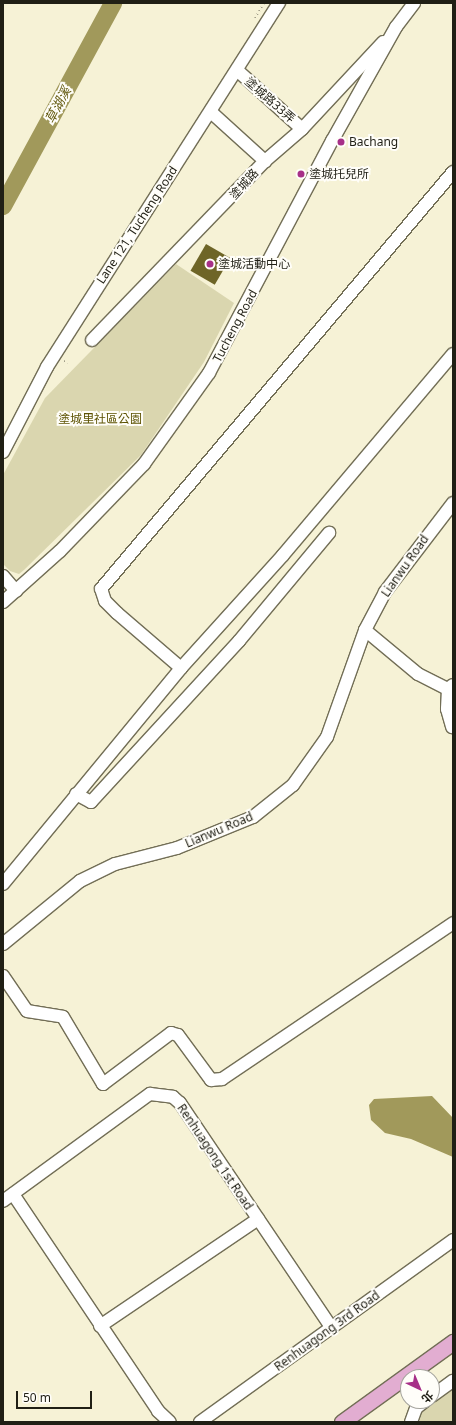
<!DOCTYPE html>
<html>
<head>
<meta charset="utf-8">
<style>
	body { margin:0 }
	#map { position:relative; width:456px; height:1425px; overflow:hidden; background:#f6f2d6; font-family:"Noto Sans","Noto Sans TC",sans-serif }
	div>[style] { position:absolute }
	.green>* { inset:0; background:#dad6af }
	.water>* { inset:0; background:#a1995b }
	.river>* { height:18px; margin:-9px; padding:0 9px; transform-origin:9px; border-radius:9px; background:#a1995b }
	.building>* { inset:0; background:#6e6527; transform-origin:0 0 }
	.path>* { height:2px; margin-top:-1px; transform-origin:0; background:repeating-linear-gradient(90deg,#a19e89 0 1px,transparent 0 4px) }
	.roads { filter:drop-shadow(1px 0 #726e56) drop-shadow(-1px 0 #726e56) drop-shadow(0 1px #726e56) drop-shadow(0 -1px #726e56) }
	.minor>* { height:12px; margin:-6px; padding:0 6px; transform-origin:6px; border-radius:6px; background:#fff }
	.major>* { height:15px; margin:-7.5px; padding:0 7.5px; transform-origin:7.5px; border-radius:7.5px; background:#e2add1 }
	.dots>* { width:11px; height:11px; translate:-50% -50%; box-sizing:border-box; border:2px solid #fffef9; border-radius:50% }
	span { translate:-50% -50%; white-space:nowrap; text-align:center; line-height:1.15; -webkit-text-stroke:4px #fffef9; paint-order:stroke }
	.street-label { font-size:12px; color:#201f15 }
	.poi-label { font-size:12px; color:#201f15 }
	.left { translate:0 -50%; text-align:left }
	.park-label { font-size:12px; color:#5c5202 }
	.water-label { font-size:13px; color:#62580d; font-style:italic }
	.frame { position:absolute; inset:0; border:4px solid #201f15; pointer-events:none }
	.north { position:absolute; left:400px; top:1369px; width:40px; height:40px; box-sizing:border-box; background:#fffef9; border:1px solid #a6a59e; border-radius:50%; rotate:136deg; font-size:11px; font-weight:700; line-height:16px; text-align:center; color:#201f15 }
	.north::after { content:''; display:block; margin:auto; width:14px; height:18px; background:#a73088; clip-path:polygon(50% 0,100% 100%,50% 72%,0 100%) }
	.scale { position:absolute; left:16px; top:1391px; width:76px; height:18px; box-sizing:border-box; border:2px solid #201f15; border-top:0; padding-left:5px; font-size:12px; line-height:14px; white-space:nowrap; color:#201f15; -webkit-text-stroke:3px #fffef9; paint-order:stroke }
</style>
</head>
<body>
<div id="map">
	<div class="green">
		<div style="clip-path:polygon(176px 264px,234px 303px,204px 362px,141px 455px,24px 570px,19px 574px,10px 571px,3px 564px,3px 475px,45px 398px)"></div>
		<div style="clip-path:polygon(453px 1387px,453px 1422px,419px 1422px,422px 1412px)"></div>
	</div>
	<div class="water">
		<div style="clip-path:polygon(432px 1096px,453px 1118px,453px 1157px,411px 1139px,385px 1133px,371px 1120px,369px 1105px,374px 1099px)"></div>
	</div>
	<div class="river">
		<div style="left:3px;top:206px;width:231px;rotate:-61.5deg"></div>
	</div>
	<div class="building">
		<div style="left:206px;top:244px;width:28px;height:31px;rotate:30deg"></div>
	</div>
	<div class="path">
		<div style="left:255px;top:18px;width:17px;rotate:-59deg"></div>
		<div style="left:64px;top:361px;width:4px;rotate:27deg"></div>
	</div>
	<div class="roads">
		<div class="minor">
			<div style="left:238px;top:71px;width:86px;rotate:42.2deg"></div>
			<div style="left:212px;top:113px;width:72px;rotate:42.2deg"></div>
			<div style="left:92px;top:340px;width:249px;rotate:-46deg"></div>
			<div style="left:265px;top:161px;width:49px;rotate:-40.9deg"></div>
			<div style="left:302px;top:129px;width:119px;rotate:-47deg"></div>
			<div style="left:3px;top:452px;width:96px;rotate:-62.6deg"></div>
			<div style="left:47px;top:367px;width:432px;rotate:-57.5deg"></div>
			<div style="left:3px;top:576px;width:20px;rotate:49deg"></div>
			<div style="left:3px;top:602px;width:76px;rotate:-41.8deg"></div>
			<div style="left:60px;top:551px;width:121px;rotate:-46deg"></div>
			<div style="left:144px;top:464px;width:112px;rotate:-54.5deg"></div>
			<div style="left:209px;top:373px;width:263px;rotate:-62.1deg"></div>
			<div style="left:332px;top:141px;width:131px;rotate:-60.7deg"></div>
			<div style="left:396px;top:27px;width:30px;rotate:-53deg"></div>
			<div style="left:365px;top:630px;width:69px;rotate:39.7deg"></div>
			<div style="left:418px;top:674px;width:34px;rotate:27deg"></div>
			<div style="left:448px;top:689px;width:6px;rotate:-39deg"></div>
			<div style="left:181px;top:668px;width:84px;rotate:-139.3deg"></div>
			<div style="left:117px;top:613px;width:17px;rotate:-135deg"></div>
			<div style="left:105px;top:601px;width:13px;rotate:-108deg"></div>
			<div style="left:101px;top:589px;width:546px;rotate:-49.83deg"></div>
			<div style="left:448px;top:689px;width:20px;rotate:93deg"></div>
			<div style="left:447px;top:709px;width:19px;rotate:74deg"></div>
			<div style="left:76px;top:794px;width:17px;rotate:28deg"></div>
			<div style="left:91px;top:802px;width:219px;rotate:-47.4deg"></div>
			<div style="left:239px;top:641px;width:141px;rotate:-50.2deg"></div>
			<div style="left:3px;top:884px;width:280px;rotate:-50.5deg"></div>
			<div style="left:181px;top:668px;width:152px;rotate:-47.9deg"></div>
			<div style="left:283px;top:555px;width:263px;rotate:-49.8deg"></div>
			<div style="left:3px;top:944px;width:99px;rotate:-39.3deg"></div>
			<div style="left:80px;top:881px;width:39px;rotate:-26deg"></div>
			<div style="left:115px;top:864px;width:64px;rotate:-14.5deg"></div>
			<div style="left:177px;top:848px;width:82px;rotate:-22.2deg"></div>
			<div style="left:253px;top:817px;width:51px;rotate:-38.7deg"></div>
			<div style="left:293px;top:785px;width:59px;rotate:-54.7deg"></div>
			<div style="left:327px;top:737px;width:114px;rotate:-70.4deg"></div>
			<div style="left:365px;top:630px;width:43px;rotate:-62.2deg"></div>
			<div style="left:385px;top:592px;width:112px;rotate:-52.6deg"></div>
			<div style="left:3px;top:976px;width:42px;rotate:55.6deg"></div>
			<div style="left:27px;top:1011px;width:36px;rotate:9deg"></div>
			<div style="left:63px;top:1017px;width:78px;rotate:59.2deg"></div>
			<div style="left:103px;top:1084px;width:85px;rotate:-36.9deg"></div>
			<div style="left:171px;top:1033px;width:7px;rotate:16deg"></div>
			<div style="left:178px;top:1035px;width:56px;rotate:53.7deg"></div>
			<div style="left:211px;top:1080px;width:11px;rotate:-5deg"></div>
			<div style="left:222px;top:1079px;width:279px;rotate:-34deg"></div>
			<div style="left:13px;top:1194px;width:261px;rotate:56.2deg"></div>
			<div style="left:158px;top:1411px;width:16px;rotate:43deg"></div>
			<div style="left:3px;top:1201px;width:182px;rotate:-36.1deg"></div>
			<div style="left:150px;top:1094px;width:23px;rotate:7deg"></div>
			<div style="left:173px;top:1097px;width:9px;rotate:41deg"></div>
			<div style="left:180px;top:1103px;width:270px;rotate:56deg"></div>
			<div style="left:100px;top:1326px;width:191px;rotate:-34.1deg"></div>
			<div style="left:432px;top:1396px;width:26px;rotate:-36deg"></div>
			<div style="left:200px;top:1422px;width:312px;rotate:-35.7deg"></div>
			<div style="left:411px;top:1422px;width:15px;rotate:-70deg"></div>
			<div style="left:416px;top:1408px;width:11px;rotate:-38deg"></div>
		</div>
		<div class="major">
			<div style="left:342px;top:1422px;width:137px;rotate:-35.8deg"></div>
		</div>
	</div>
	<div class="dots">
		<div style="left:341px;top:142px;background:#a73088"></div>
		<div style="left:301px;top:174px;background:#a73088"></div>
		<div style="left:210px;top:264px;background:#a73088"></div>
	</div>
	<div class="street-label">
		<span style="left:270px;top:100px;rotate:41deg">塗城路33弄</span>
		<span style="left:244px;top:184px;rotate:-48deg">塗城路</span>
		<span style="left:137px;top:225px;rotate:-57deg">Lane 121, Tucheng Road</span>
		<span style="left:235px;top:326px;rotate:-62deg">Tucheng Road</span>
		<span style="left:405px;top:566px;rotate:-55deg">Lianwu Road</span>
		<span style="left:219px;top:830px;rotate:-23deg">Lianwu Road</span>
		<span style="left:215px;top:1157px;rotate:56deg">Renhuagong 1st Road</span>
		<span style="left:327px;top:1331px;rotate:-36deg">Renhuagong 3rd Road</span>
	</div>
	<div class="poi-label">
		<span class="left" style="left:349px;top:142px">Bachang</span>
		<span class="left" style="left:309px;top:174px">塗城托兒所</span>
		<span class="left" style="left:218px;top:264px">塗城活動中心</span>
	</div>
	<div class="park-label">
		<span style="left:100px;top:419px">塗城里社區公園</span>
	</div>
	<div class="water-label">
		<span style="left:58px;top:105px;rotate:-62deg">草湖溪</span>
	</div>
	<div class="frame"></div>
	<div class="north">北</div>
	<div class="scale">50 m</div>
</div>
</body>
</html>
